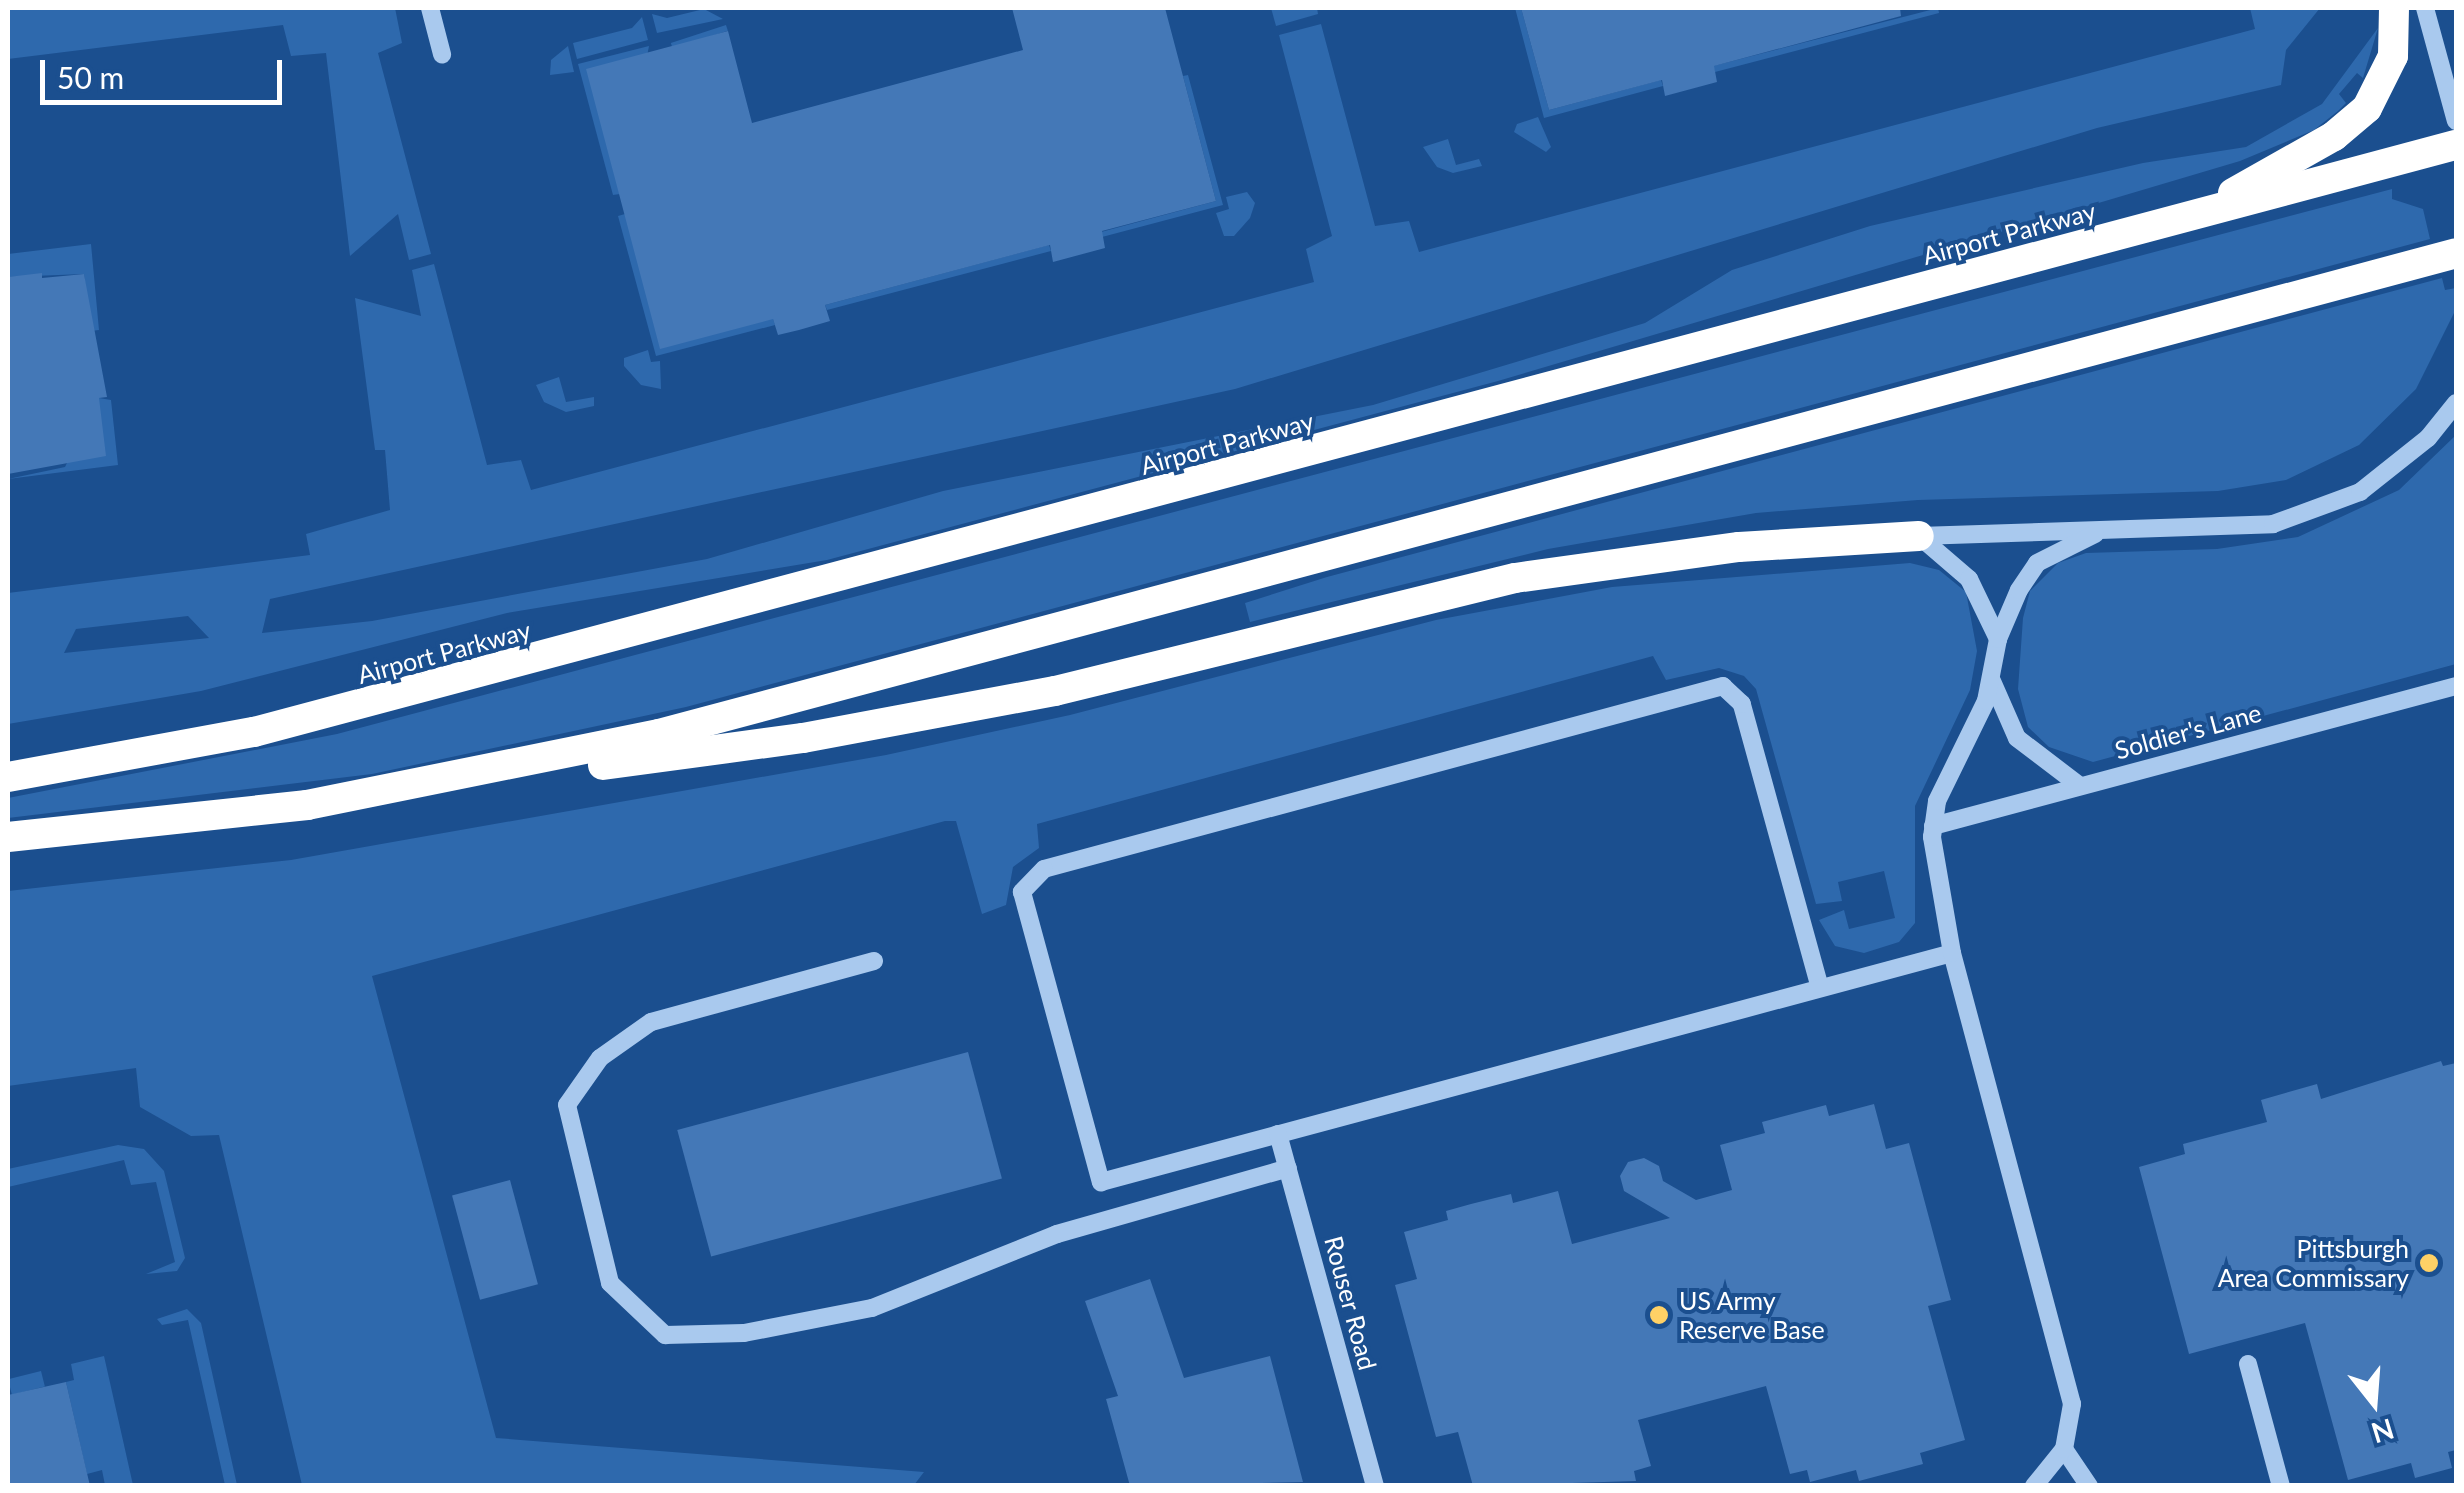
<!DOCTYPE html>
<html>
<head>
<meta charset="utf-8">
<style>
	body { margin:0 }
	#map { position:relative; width:2464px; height:1493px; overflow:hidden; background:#1b4f8f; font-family:Lato,sans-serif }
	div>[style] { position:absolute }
	.green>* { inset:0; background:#2e69ad; transform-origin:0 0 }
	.building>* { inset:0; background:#4478b7; transform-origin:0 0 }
	.minor>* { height:18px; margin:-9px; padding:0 9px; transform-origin:9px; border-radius:9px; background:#a9c9ee }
	.highway>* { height:30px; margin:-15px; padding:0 15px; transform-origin:15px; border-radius:15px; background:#fff }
	.dots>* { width:28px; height:28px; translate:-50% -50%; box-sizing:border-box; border:5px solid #1b4f8f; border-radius:50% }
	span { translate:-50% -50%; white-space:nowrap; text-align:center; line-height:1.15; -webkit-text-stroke:8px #1b4f8f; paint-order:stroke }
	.street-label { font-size:25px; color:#fff }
	.poi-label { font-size:25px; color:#fff }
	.right { translate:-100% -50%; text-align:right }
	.left { translate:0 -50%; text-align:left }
	.frame { position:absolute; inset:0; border:10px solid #fff; pointer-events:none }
	.north { position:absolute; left:2324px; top:1353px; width:100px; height:100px; -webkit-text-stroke:8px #1b4f8f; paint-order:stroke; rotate:163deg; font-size:28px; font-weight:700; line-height:40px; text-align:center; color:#fff }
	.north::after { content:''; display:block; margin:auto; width:35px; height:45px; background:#fff; clip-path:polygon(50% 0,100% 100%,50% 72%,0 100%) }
	.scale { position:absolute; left:40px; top:60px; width:242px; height:45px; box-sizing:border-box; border:5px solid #fff; border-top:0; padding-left:12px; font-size:30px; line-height:35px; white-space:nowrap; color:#fff; -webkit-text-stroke:8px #1b4f8f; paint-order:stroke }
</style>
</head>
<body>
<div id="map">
	<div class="green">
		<div style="clip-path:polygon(8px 8px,395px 8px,402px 43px,378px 53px,431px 254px,409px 260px,398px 214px,350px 256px,326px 53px,291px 56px,283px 25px,8px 59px)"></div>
		<div style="clip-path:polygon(1271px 8px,1317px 8px,1318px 14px,1276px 26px)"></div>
		<div style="clip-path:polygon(1515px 8px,1521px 8px,1549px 110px,1661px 80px,1663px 86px,1544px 118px)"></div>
		<div style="clip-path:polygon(1938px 8px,1939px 13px,1715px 72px,1713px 66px)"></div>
		<div style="clip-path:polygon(evenodd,2250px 8px,2320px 8px,2286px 50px,2281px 85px,2097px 128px,1235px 389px,270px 599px,262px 633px,372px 621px,707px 559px,943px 491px,1373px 405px,1645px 323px,1732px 270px,1870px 226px,2143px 163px,2246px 147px,2322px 104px,2378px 28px,2363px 78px,2357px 73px,2339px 94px,2346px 103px,2338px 111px,2314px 130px,2240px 161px,1498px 381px,827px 560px,507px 613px,201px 691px,8px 724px,8px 593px,310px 555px,306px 534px,390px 510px,385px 450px,375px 450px,355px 298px,421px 316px,412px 270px,434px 264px,487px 465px,521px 460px,531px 490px,1314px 282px,1306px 249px,1332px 236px,1279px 35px,1321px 24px,1375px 226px,1409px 221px,1419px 252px,2255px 29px,2250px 8px,188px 616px,209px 638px,64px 653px,76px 629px,188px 616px)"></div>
		<div style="clip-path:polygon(704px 9px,723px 19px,657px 33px,652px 14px,667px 18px)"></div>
		<div style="clip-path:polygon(642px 17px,648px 40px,577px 59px,573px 43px,632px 28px)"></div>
		<div style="left:726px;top:25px;width:6px;height:58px;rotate:72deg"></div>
		<div style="clip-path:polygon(568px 46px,574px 72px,550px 75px,551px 60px)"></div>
		<div style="clip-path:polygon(649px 46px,620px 194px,613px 195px,578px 64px)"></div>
		<div style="clip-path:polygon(1188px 75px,1223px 205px,1102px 237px,1101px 232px,1216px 201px,1183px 76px)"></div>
		<div style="clip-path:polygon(1538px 117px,1551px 147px,1546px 152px,1514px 132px,1517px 124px)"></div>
		<div style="clip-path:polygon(1448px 139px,1456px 165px,1479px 159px,1482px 166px,1453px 173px,1437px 167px,1423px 147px)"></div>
		<div style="clip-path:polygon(2392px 189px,2392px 199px,2423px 209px,2430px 239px,686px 707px,372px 774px,8px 818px,8px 798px,337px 734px)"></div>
		<div style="clip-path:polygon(1247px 192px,1255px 203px,1250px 218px,1234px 236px,1224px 236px,1216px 213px,1229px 209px,1226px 197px)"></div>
		<div style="clip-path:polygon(625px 214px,773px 319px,775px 325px,656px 356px,618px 216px)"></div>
		<div style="clip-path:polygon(91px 244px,99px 330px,91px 331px,84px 274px,8px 277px,8px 254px)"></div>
		<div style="clip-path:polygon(1049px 245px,1051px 251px,827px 310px,825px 305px)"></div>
		<div style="clip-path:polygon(2442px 278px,2445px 290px,2456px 288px,2456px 309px,2416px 389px,2359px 445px,2286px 480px,2218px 491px,1918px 500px,1756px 513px,1548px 549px,1250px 622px,1245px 603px,1327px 577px)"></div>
		<div style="clip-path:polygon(648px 350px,651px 362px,660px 361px,661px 389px,641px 385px,624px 366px,624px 358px)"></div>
		<div style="clip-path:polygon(559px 377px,566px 402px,594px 397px,594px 406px,566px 412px,544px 402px,536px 385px)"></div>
		<div style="clip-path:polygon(99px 398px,111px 400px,118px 465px,8px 479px,65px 467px)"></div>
		<div style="clip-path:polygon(2456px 435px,2456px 664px,2093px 762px,2049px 747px,2028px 727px,2018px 689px,2023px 618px,2030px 591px,2058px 563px,2086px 553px,2217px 549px,2298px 537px,2399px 490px)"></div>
		<div style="clip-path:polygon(1910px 563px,1939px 570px,1966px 592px,1977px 651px,1970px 690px,1915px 806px,1915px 923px,1899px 942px,1864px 953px,1835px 946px,1819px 920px,1844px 910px,1849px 929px,1895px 918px,1884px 871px,1838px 882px,1842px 901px,1816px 904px,1756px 689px,1744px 676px,1719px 668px,1666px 680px,1653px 656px,1037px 824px,1039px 848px,1013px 867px,1006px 905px,982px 914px,956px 821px,945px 821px,372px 976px,496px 1438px,924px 1472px,914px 1485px,302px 1485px,219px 1135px,191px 1136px,140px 1107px,136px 1068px,8px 1086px,8px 891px,291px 860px,886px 755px,1070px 715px,1436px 620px,1612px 587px)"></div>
		<div style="clip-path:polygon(118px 1145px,144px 1149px,164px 1171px,185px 1258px,177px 1271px,146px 1274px,175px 1262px,156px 1182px,131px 1185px,124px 1160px,8px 1187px,8px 1169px)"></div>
		<div style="clip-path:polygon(187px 1309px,201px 1323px,237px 1485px,225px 1485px,188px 1320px,162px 1325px,157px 1319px)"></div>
		<div style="clip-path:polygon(104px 1356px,133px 1485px,105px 1485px,102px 1470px,87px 1474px,66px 1382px,74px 1380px,71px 1364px)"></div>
		<div style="left:41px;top:1371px;width:16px;height:34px;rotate:76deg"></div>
	</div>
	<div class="building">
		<div style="clip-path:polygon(1012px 8px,1165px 8px,1216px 201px,1102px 231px,1105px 248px,1053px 262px,1050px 245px,825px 305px,830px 321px,799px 330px,778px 335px,773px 319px,660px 349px,586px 69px,728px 31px,752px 123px,1023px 50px)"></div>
		<div style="clip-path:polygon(1521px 8px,1900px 8px,1901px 16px,1714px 66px,1717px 82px,1665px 96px,1662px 80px,1549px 110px)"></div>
		<div style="clip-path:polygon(42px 273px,42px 278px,84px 274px,107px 397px,99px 398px,106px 456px,8px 474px,8px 277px)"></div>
		<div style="left:968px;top:1052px;width:131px;height:301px;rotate:75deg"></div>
		<div style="clip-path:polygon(2441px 1061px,2443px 1066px,2456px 1063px,2456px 1450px,2448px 1452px,2452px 1468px,2415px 1478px,2411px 1463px,2348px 1480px,2305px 1323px,2189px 1354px,2139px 1167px,2185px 1154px,2183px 1144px,2267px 1122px,2261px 1100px,2317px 1084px,2321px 1099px)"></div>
		<div style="clip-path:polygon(1874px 1104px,1886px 1149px,1909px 1143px,1951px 1300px,1928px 1306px,1965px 1440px,1920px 1453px,1923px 1464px,1859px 1481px,1856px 1470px,1810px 1482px,1807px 1470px,1790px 1474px,1766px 1386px,1638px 1420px,1651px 1466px,1634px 1471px,1636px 1481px,1473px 1486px,1458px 1432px,1436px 1437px,1395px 1285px,1417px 1279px,1404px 1232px,1448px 1220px,1446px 1211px,1471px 1204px,1511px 1194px,1513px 1203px,1558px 1191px,1572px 1244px,1670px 1218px,1624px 1191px,1620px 1176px,1628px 1162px,1644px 1158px,1659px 1166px,1663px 1181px,1696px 1200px,1732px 1190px,1720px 1145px,1765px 1133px,1762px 1122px,1826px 1105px,1829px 1116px)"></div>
		<div style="left:510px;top:1180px;width:108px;height:60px;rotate:75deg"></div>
		<div style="clip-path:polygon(1150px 1279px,1184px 1378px,1270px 1356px,1303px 1482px,1130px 1486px,1106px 1399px,1118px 1396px,1085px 1301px)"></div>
		<div style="clip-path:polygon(66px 1382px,90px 1486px,8px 1486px,8px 1395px)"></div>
	</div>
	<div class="minor">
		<div style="left:430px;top:8px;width:48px;rotate:75.4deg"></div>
		<div style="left:2425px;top:8px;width:117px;rotate:74.7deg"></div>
		<div style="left:1919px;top:536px;width:354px;rotate:-1.9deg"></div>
		<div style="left:2273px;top:524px;width:93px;rotate:-20.2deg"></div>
		<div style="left:2360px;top:492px;width:87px;rotate:-38.5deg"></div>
		<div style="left:2428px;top:438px;width:45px;rotate:-51.3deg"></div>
		<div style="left:1919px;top:536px;width:66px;rotate:40.7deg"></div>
		<div style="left:1969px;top:579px;width:67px;rotate:64.2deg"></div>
		<div style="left:1992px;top:681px;width:62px;rotate:66.3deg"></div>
		<div style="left:2017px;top:738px;width:79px;rotate:37.3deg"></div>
		<div style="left:1933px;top:826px;width:541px;rotate:-14.99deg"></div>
		<div style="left:874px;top:961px;width:231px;rotate:164.7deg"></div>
		<div style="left:651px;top:1022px;width:62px;rotate:144.8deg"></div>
		<div style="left:600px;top:1058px;width:57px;rotate:125.1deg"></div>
		<div style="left:567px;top:1105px;width:183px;rotate:76.4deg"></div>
		<div style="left:610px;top:1283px;width:76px;rotate:43.4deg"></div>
		<div style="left:665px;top:1335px;width:79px;rotate:-1.5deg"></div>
		<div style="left:744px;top:1333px;width:130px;rotate:-11.1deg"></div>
		<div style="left:872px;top:1308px;width:199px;rotate:-21.8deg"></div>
		<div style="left:1057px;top:1234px;width:240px;rotate:-15.9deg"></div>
		<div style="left:1820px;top:988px;width:295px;rotate:-105.4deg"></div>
		<div style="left:1742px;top:704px;width:26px;rotate:-137deg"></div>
		<div style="left:1723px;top:686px;width:703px;rotate:164.92deg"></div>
		<div style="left:1044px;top:869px;width:32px;rotate:134deg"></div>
		<div style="left:1022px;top:892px;width:301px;rotate:74.8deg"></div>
		<div style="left:1101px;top:1182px;width:881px;rotate:-15.06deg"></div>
		<div style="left:1278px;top:1134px;width:365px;rotate:74.6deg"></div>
		<div style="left:2248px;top:1364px;width:126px;rotate:74.9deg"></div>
		<div style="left:2064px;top:1449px;width:45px;rotate:56deg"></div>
		<div style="left:2034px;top:1486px;width:48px;rotate:-51deg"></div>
		<div style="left:2064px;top:1449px;width:46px;rotate:-79.9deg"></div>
		<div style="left:2072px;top:1404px;width:467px;rotate:-104.9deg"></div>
		<div style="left:1952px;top:953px;width:118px;rotate:-99.8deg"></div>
		<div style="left:1932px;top:837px;width:36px;rotate:-82deg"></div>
		<div style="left:1937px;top:801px;width:111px;rotate:-63.9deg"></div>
		<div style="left:1986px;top:701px;width:63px;rotate:-79deg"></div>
		<div style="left:1998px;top:639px;width:53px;rotate:-66.8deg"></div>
		<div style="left:2019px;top:590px;width:32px;rotate:-56deg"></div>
		<div style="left:2037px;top:563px;width:65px;rotate:-26.6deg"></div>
	</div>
	<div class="highway">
		<div style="left:2233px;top:193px;width:116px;rotate:-29.4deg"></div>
		<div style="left:2334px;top:136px;width:43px;rotate:-40.3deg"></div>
		<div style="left:2367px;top:108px;width:58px;rotate:-63.4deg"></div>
		<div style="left:2393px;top:56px;width:48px;rotate:-88.8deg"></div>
		<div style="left:603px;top:765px;width:202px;rotate:-7.7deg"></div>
		<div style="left:803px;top:738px;width:256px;rotate:-10.6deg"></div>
		<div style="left:1055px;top:691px;width:474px;rotate:-13.8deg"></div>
		<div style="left:1515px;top:578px;width:226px;rotate:-7.9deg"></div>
		<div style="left:1739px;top:547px;width:180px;rotate:-3.5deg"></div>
		<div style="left:8px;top:777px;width:250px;rotate:-10.4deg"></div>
		<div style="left:254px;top:732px;width:2279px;rotate:-14.93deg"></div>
		<div style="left:8px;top:837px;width:301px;rotate:-6.1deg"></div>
		<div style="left:307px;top:805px;width:359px;rotate:-11.4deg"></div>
		<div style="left:659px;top:734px;width:1860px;rotate:-14.98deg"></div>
	</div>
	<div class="dots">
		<div style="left:2429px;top:1263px;background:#ffd166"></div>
		<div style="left:1659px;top:1315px;background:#ffd166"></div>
	</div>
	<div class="street-label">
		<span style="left:2009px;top:233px;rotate:-15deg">Airport Parkway</span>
		<span style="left:1227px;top:443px;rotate:-15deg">Airport Parkway</span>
		<span style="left:444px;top:652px;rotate:-15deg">Airport Parkway</span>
		<span style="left:2188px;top:731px;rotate:-15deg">Soldier's Lane</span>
		<span style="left:1351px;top:1303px;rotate:75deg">Rouser Road</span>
	</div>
	<div class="poi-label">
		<span class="right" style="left:2409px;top:1263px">Pittsburgh<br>Area Commissary</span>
		<span class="left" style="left:1679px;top:1315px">US Army<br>Reserve Base</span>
	</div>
	<div class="frame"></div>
	<div class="north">N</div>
	<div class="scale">50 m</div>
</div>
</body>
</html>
